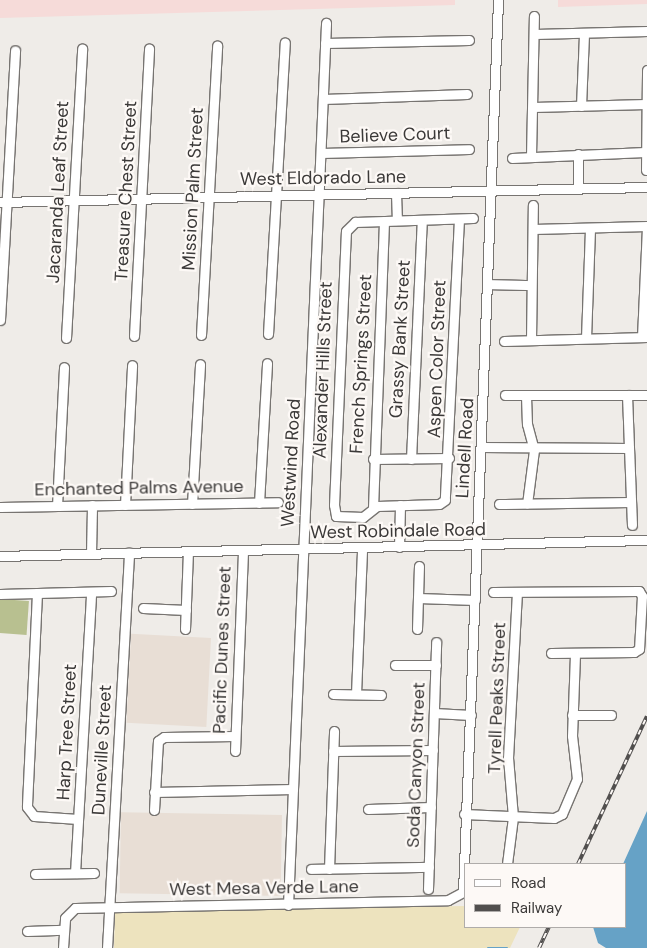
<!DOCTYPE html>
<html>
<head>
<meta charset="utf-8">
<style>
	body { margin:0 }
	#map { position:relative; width:647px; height:948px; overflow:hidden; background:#efece8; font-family:"DM Sans",sans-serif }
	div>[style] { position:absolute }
	.built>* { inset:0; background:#e8ded5; transform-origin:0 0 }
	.industrial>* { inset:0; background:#f6dbd9 }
	.green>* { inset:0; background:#b8c090; transform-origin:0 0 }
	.sand>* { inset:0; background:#ede3be }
	.water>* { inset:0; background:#66a2c6 }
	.stream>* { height:2px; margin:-1px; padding:0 1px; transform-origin:1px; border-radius:1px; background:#66a2c6 }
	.roads { filter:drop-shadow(1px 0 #777471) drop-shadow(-1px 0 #777471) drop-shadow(0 1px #777471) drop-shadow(0 -1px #777471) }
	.minor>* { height:9px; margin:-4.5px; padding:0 4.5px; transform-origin:4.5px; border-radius:4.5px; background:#fff }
	.rail>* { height:4px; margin-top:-2px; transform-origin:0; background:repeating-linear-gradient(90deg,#fdf9f6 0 5.5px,#514f4e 0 11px); box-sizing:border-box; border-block:1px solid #514f4e }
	span { translate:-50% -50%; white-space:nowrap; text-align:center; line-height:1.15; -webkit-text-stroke:4.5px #fdf9f6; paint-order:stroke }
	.street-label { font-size:18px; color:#3b3938 }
	.legend { position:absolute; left:464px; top:863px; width:162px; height:65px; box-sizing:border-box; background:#fdf9f6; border:1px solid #afacaa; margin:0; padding:6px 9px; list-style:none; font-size:15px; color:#3b3938 }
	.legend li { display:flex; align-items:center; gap:10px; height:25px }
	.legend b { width:25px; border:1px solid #afacaa }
</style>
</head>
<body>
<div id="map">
	<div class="built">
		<div style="left:211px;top:638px;width:89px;height:80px;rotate:93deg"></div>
		<div style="left:282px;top:815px;width:81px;height:161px;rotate:91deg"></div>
	</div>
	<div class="industrial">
		<div style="clip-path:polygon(0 0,455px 0,455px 5px,0 18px)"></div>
		<div style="clip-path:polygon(558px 0,647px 0,647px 4px,558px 7px)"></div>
	</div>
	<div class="green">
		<div style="left:0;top:599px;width:29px;height:34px;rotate:4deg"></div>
	</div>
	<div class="sand">
		<div style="clip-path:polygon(466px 906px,466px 927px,520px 927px,510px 948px,114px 948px,115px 911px)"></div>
	</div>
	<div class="water">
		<div style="clip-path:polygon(647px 811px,647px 948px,606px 948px,598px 943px,593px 927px,626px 927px,626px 864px,623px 864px)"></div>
	</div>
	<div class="stream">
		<div style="left:488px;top:948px;width:19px"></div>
	</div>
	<div class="roads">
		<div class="minor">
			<div style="left:535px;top:34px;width:112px;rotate:-1.5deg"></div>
			<div style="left:325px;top:43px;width:144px;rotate:-1.2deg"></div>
			<div style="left:323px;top:99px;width:144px;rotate:-2deg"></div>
			<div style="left:581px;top:106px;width:73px;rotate:-87.6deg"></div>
			<div style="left:533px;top:107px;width:113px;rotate:-1.5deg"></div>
			<div style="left:321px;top:153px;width:148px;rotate:-1.5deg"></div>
			<div style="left:578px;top:154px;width:35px;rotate:90deg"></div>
			<div style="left:531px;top:156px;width:140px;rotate:-88.8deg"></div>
			<div style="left:512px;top:158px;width:133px;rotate:-2.6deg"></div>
			<div style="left:646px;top:170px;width:100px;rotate:-89.4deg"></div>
			<div style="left:396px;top:193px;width:27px;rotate:88deg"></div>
			<div style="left:0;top:202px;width:647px;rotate:-1.33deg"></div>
			<div style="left:459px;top:219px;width:281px;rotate:92.9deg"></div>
			<div style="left:445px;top:500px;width:7px;rotate:146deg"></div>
			<div style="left:439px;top:504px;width:62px;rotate:178.2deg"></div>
			<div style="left:377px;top:506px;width:18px;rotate:142deg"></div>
			<div style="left:363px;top:517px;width:27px;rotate:-178deg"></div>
			<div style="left:336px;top:516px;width:11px;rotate:-100deg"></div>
			<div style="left:334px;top:505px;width:274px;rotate:-87.5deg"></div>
			<div style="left:346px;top:231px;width:13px;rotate:-45deg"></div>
			<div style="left:355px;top:222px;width:118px;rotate:-1.9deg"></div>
			<div style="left:533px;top:229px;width:114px;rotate:-1.5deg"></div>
			<div style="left:489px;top:284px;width:42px;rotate:1.4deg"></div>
			<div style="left:0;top:320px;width:270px;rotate:-86.8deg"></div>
			<div style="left:268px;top:334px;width:292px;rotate:-86.7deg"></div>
			<div style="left:201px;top:335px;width:290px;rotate:-86.8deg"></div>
			<div style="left:134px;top:336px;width:288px;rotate:-87deg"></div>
			<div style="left:642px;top:337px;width:111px;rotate:-87.4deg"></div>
			<div style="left:66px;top:338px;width:290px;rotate:-86.8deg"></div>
			<div style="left:586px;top:338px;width:110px;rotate:-87.9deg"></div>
			<div style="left:531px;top:340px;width:135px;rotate:-89.2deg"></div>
			<div style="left:504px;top:341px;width:143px;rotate:-1.6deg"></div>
			<div style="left:505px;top:395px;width:142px"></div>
			<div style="left:627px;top:395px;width:130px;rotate:87.8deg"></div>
			<div style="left:526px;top:396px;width:28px;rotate:88deg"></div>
			<div style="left:527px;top:424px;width:27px;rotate:75deg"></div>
			<div style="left:534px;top:450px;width:54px;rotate:97.4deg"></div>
			<div style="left:481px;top:447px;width:148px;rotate:0.4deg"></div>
			<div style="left:373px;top:459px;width:76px;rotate:-0.8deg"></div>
			<div style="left:411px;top:459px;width:239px;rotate:-87.4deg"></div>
			<div style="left:259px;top:503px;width:140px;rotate:-86.7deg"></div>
			<div style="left:192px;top:504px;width:140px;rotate:-86.7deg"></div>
			<div style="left:499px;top:504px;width:131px;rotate:-0.9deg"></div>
			<div style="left:125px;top:505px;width:140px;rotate:-87.1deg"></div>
			<div style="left:57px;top:506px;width:139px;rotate:-87.1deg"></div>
			<div style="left:0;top:507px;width:278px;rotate:-1deg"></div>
			<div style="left:373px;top:508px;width:287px;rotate:-87.8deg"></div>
			<div style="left:399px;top:547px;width:42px;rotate:-88.6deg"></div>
			<div style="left:91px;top:554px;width:49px;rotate:-88.8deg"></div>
			<div style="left:0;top:556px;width:647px;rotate:-1.42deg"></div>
			<div style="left:493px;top:592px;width:146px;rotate:-0.4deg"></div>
			<div style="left:639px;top:591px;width:6px;rotate:59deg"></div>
			<div style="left:642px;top:596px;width:53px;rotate:93.2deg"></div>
			<div style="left:639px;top:649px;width:6px;rotate:149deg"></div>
			<div style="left:634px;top:652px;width:83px;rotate:179.3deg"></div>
			<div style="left:37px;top:593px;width:214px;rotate:92.7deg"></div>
			<div style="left:27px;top:807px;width:11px;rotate:52deg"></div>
			<div style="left:34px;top:816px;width:44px;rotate:3.9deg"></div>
			<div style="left:0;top:594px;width:111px;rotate:-1.5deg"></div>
			<div style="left:418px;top:598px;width:57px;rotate:2deg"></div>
			<div style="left:143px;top:608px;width:43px;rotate:2.7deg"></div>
			<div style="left:185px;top:629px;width:77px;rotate:-87.8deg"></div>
			<div style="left:417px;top:629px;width:63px;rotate:-88.2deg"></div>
			<div style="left:395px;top:665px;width:41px"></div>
			<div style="left:333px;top:694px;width:48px;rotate:1.2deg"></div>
			<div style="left:356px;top:694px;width:146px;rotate:-87.6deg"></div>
			<div style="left:434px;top:713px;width:37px;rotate:3deg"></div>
			<div style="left:572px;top:715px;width:39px"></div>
			<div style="left:235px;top:751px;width:200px;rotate:-87.7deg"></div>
			<div style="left:333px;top:751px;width:100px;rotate:-0.6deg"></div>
			<div style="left:154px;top:792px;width:139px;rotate:-1.2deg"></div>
			<div style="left:368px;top:809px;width:63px;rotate:-1.8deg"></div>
			<div style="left:154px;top:810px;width:69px;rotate:-86.7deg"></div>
			<div style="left:158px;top:741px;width:7px;rotate:-34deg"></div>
			<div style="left:164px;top:737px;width:71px;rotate:-0.8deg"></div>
			<div style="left:464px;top:814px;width:90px;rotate:2.5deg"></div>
			<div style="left:554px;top:818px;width:9px;rotate:-27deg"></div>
			<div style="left:562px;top:814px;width:38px;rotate:-67deg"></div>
			<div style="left:577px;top:779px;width:43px;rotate:-96.6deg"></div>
			<div style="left:572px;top:736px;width:83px;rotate:-87.9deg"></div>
			<div style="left:507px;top:864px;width:47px;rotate:-82.7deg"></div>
			<div style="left:513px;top:817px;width:59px;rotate:-94.8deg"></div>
			<div style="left:508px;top:758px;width:166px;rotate:-86.9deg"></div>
			<div style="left:311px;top:869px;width:118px;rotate:-1deg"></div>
			<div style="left:329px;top:869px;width:138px;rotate:-87.9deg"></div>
			<div style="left:75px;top:873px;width:281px;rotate:-86.7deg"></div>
			<div style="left:35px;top:874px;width:59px;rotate:-1deg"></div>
			<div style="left:428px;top:889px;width:247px;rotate:-88.1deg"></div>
			<div style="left:288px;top:905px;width:883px;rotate:-87.53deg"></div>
			<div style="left:27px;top:931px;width:37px;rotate:-2deg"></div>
			<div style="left:63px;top:948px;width:30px;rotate:-86deg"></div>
			<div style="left:65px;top:918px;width:14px;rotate:-45deg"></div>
			<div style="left:75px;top:908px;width:373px;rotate:-1.2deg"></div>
			<div style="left:448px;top:900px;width:17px;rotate:-28deg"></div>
			<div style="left:463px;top:892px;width:893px;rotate:-87.75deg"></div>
			<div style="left:107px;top:948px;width:396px;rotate:-86.8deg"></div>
		</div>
	</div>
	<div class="rail">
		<div style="left:578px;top:864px;width:163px;rotate:-65deg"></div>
		<div style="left:539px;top:948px;width:23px;rotate:-65deg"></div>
	</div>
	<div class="street-label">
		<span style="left:395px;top:135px;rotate:-2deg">Believe Court</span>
		<span style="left:323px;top:178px;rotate:-1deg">West Eldorado Lane</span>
		<span style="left:193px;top:189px;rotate:-87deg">Mission Palm Street</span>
		<span style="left:126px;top:191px;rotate:-87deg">Treasure Chest Street</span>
		<span style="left:58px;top:192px;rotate:-87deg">Jacaranda Leaf Street</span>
		<span style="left:400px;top:339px;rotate:-87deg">Grassy Bank Street</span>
		<span style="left:437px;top:359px;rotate:-88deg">Aspen Color Street</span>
		<span style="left:361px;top:364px;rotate:-87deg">French Springs Street</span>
		<span style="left:323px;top:370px;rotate:-88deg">Alexander Hills Street</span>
		<span style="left:465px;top:448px;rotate:-87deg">Lindell Road</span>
		<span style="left:291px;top:463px;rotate:-87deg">Westwind Road</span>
		<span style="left:139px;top:488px;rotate:-1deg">Enchanted Palms Avenue</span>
		<span style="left:398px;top:531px;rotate:-1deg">West Robindale Road</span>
		<span style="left:222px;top:650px;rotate:-88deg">Pacific Dunes Street</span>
		<span style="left:497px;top:698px;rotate:-88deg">Tyrell Peaks Street</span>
		<span style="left:67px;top:732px;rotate:-87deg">Harp Tree Street</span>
		<span style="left:102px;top:750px;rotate:-87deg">Duneville Street</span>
		<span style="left:416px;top:765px;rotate:-88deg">Soda Canyon Street</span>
		<span style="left:264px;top:888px;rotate:-1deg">West Mesa Verde Lane</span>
	</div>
	<ul class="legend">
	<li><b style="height:6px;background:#fff"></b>Road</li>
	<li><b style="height:6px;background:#514f4e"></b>Railway</li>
	</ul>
</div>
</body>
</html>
